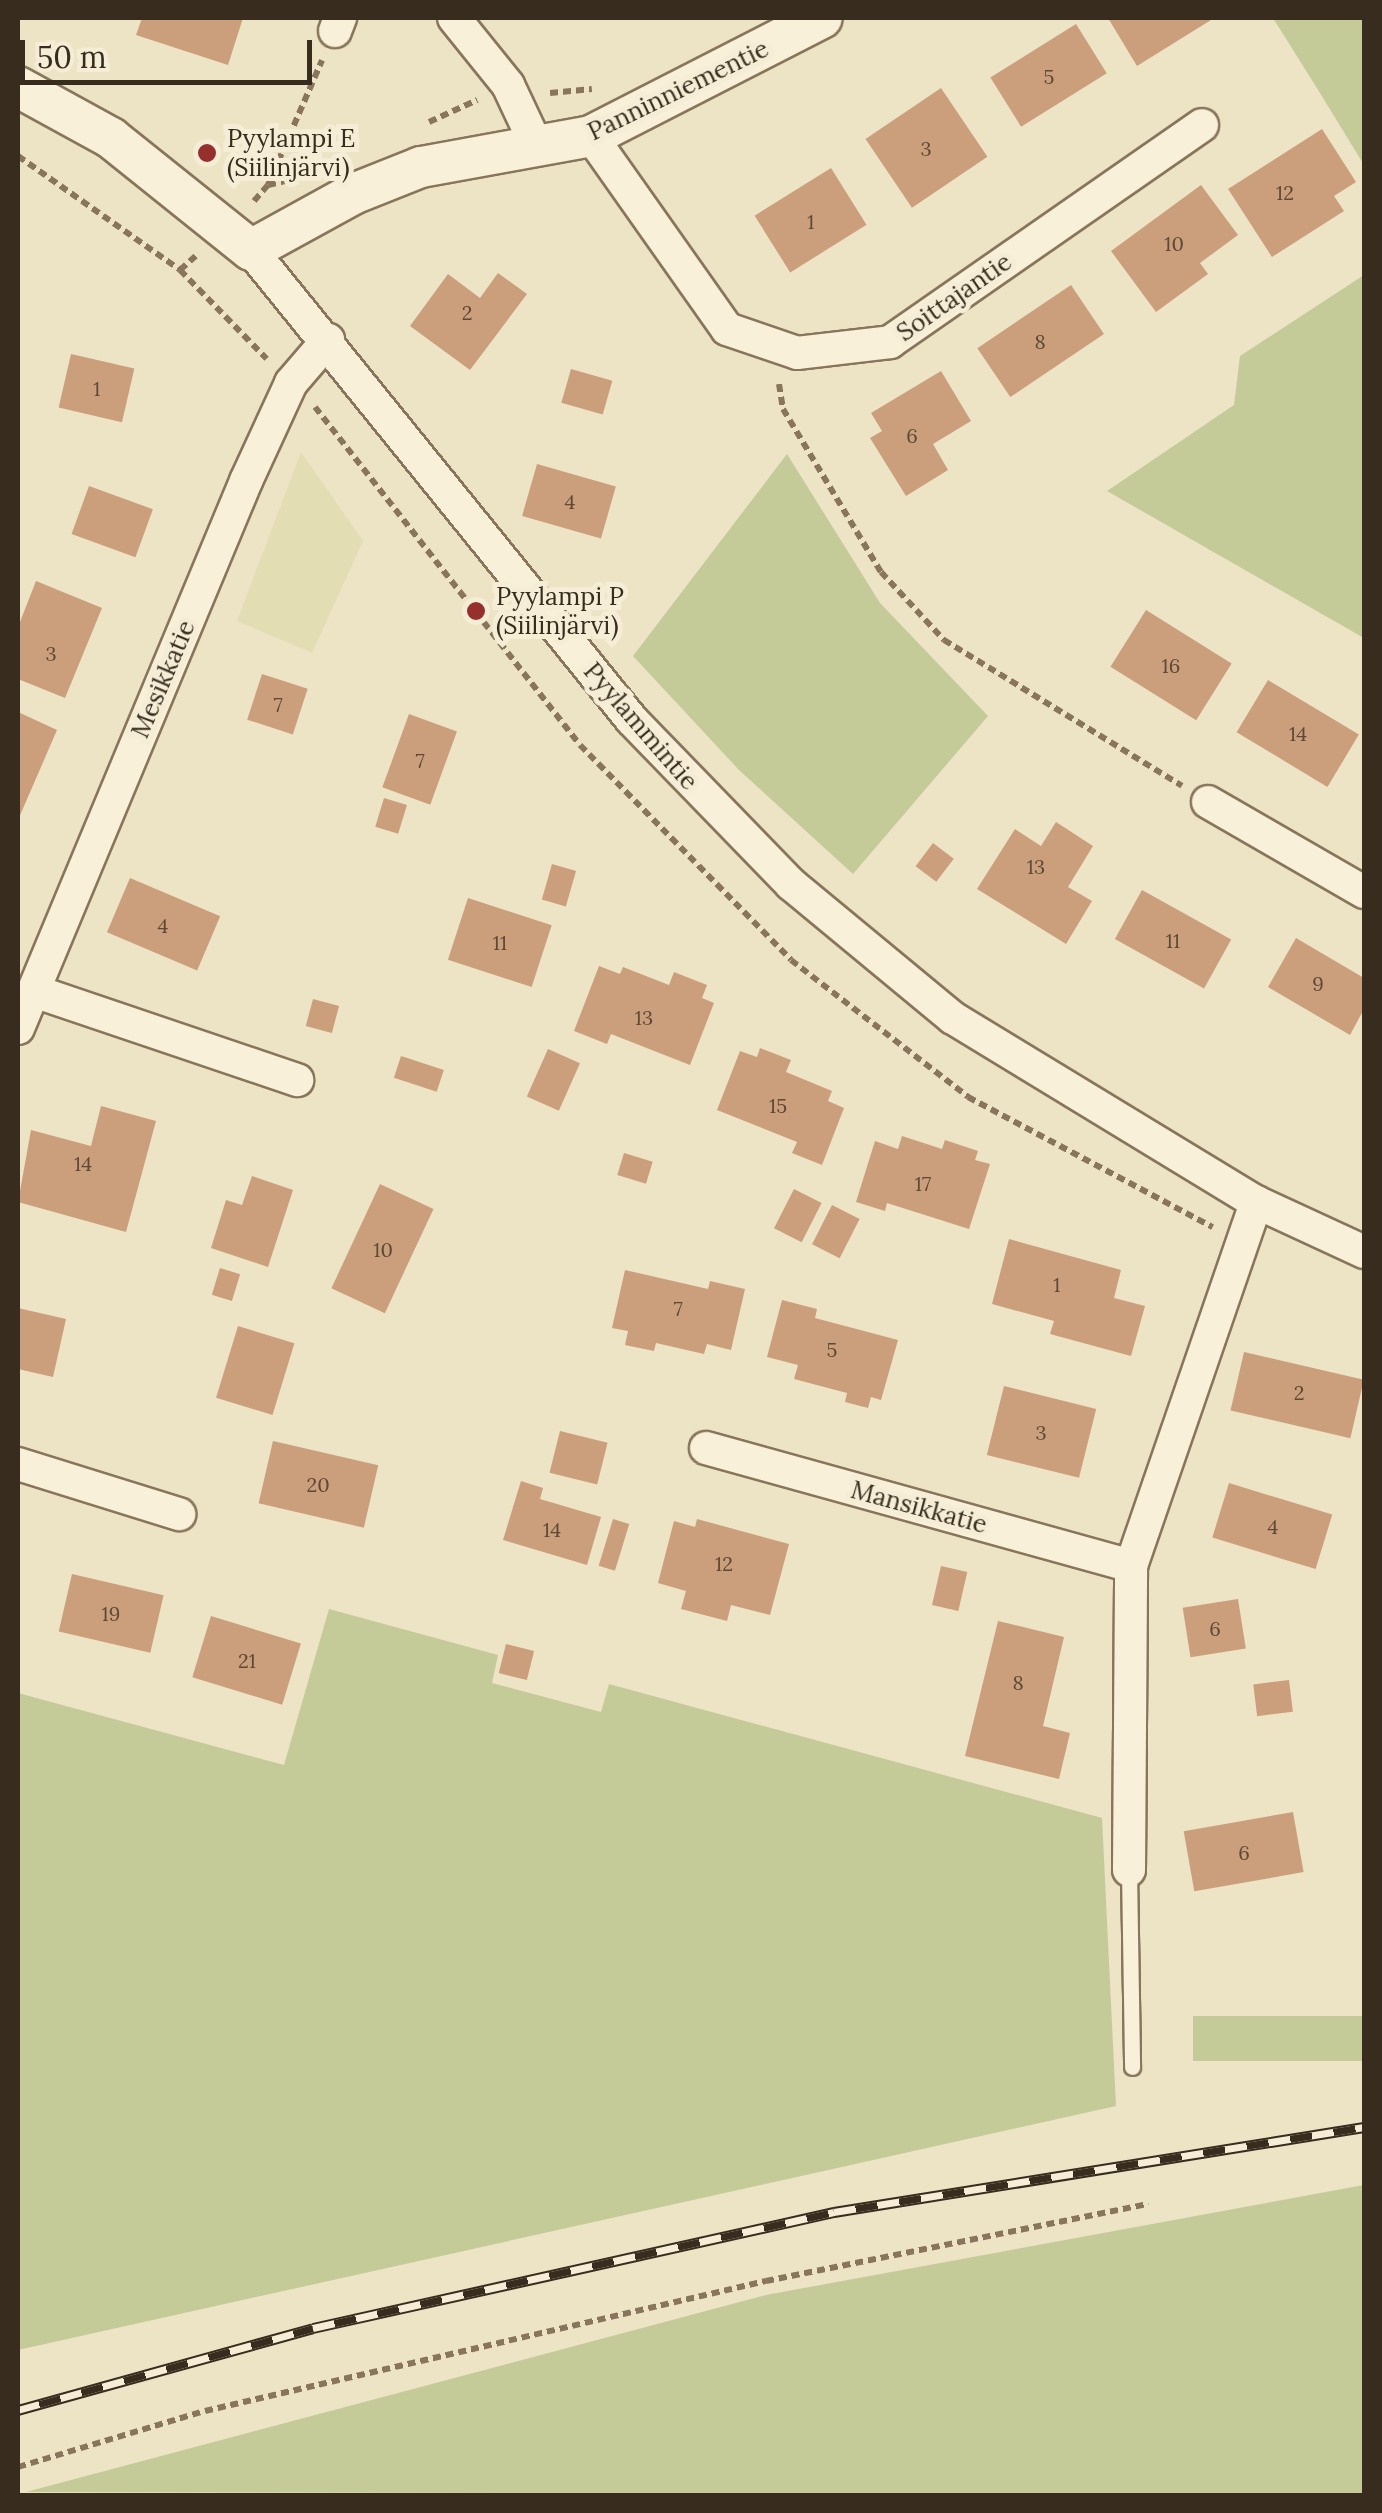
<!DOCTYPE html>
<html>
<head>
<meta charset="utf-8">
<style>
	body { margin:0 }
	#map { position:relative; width:1382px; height:2513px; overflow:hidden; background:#ede3c5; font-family:Lora,serif }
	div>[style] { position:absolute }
	.farmland>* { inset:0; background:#e3ddb3 }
	.green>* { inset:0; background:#c4cb99; transform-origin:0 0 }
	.building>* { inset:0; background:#cb9f7c; transform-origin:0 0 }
	.path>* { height:6px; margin-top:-3px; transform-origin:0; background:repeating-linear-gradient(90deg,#88755c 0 8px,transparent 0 13px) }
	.roads { filter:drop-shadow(2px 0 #88755c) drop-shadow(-2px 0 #88755c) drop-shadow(0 2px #88755c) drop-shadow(0 -2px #88755c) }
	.service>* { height:15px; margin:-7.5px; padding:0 7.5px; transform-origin:7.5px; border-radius:7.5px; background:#f8f0d8 }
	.minor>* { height:32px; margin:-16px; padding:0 16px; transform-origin:16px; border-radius:16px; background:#f8f0d8 }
	.tertiary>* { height:40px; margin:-20px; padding:0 20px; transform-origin:20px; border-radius:20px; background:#f8f0d8 }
	.rail>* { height:11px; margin-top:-5.5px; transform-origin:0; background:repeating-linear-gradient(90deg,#f5edd5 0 22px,#382c1f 0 44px); box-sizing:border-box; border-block:2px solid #382c1f }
	.dots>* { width:28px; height:28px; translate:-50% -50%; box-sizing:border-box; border:5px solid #f5edd5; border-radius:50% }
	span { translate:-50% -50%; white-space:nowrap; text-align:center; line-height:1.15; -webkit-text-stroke:10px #f5edd5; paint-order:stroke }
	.number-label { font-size:20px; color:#5d4936 }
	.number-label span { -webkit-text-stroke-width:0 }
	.street-label { font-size:25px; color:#382c1f }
	.poi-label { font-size:25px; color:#382c1f }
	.left { translate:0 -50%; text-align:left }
	.frame { position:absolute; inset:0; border:20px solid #382c1f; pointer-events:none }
	.scale { position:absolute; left:20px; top:40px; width:292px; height:45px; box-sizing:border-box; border:5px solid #382c1f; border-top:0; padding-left:12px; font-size:30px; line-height:35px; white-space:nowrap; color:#382c1f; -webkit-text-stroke:8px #f5edd5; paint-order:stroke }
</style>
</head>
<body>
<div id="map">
	<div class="farmland">
		<div style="clip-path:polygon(301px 452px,363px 541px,312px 653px,237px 621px)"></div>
	</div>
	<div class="green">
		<div style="clip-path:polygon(1273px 18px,1364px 18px,1364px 165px,1320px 93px)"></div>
		<div style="clip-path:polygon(1364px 275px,1364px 638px,1107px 491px,1234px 405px,1240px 356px)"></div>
		<div style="clip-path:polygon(787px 454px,880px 603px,988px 716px,853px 874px,739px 770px,633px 656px)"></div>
		<div style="clip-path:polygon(329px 1609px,498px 1655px,492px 1683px,601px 1712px,609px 1684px,1102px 1818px,1116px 2106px,18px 2350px,18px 1693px,284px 1765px)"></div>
		<div style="left:1364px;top:2016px;width:45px;height:171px;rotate:90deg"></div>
		<div style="clip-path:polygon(1364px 2185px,1364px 2495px,26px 2492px,766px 2295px)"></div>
	</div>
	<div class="building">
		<div style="clip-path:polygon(142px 18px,243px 18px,228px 65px,136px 35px)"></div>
		<div style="clip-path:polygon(1108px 18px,1210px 18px,1211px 20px,1137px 66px)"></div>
		<div style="left:1076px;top:24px;width:58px;height:101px;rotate:58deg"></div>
		<div style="left:941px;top:88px;width:83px;height:91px;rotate:56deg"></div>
		<div style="clip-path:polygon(1322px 129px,1356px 182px,1334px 196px,1344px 211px,1272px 257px,1228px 189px)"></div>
		<div style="left:831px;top:168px;width:67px;height:90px;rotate:58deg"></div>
		<div style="clip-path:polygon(1201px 185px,1238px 235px,1200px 263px,1208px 274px,1156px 312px,1111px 251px)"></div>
		<div style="clip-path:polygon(498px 273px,527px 294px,470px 370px,410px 326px,448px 274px,480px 298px)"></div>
		<div style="left:1071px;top:285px;width:59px;height:113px;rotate:56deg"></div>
		<div style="left:71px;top:354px;width:65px;height:55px;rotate:13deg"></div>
		<div style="left:571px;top:369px;width:43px;height:35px;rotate:16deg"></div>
		<div style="clip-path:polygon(941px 371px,971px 421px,933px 444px,948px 470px,906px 496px,870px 438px,882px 431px,871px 413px)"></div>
		<div style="left:537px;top:464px;width:82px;height:54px;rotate:16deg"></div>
		<div style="left:89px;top:486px;width:68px;height:51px;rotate:20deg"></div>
		<div style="clip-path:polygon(36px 581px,102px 608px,65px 698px,18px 679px,18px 627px)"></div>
		<div style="left:1146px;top:610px;width:101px;height:67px;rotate:32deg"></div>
		<div style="left:262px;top:674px;width:48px;height:48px;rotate:18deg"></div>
		<div style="left:1268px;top:680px;width:106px;height:61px;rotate:31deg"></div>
		<div style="clip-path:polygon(18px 712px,57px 730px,18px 820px)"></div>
		<div style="left:409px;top:714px;width:51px;height:78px;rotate:20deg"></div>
		<div style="left:384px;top:798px;width:24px;height:30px;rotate:17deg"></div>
		<div style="clip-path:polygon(1056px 822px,1093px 846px,1068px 887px,1092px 901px,1066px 944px,977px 889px,1015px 829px,1041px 846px)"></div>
		<div style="left:933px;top:843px;width:26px;height:29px;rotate:37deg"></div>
		<div style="left:552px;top:864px;width:25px;height:37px;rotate:16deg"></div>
		<div style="left:130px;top:878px;width:98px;height:59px;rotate:23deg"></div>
		<div style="left:1142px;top:890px;width:102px;height:56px;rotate:29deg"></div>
		<div style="left:468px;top:898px;width:88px;height:65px;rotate:18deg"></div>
		<div style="clip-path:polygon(1296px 938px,1364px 978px,1364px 1009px,1350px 1035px,1268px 987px)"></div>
		<div style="clip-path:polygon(599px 966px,620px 974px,623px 967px,669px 985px,674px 972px,707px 985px,702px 998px,714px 1003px,690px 1065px,611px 1034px,607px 1044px,574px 1031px)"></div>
		<div style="left:313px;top:999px;width:27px;height:28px;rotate:15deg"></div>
		<div style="clip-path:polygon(760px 1048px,791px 1060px,786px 1072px,832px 1091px,828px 1101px,844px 1108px,822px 1165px,792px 1153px,797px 1142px,717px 1110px,740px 1051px,757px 1057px)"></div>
		<div style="left:548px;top:1049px;width:35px;height:52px;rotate:24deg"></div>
		<div style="left:401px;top:1056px;width:45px;height:23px;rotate:18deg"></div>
		<div style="clip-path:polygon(101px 1106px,156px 1121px,126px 1232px,18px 1202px,31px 1130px,91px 1146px)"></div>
		<div style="clip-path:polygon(902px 1136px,942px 1149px,945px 1140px,978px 1151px,975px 1160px,990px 1164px,969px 1229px,887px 1203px,885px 1211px,856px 1202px,875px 1141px,898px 1149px)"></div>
		<div style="left:624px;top:1153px;width:30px;height:23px;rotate:17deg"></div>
		<div style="clip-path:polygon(252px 1176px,293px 1190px,268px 1267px,211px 1248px,226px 1200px,242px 1205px)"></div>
		<div style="left:380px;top:1184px;width:59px;height:115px;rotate:25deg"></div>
		<div style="left:794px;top:1189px;width:31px;height:44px;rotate:27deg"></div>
		<div style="left:832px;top:1205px;width:31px;height:44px;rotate:27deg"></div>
		<div style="clip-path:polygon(1009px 1239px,1121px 1270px,1114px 1298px,1145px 1306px,1131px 1356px,1050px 1334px,1054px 1321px,992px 1304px)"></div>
		<div style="left:220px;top:1268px;width:21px;height:28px;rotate:17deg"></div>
		<div style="clip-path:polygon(625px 1270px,708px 1289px,710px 1281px,745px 1289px,731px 1350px,707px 1344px,704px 1354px,656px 1343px,654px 1351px,625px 1345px,628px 1331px,612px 1328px)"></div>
		<div style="clip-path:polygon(782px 1300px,817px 1309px,815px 1318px,898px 1340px,881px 1400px,871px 1397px,868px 1408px,845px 1402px,847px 1393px,794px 1379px,798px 1365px,767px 1357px)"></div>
		<div style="clip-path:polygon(18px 1308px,66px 1319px,53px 1377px,18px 1369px)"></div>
		<div style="left:238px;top:1326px;width:59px;height:75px;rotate:17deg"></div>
		<div style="left:1244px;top:1352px;width:123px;height:60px;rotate:13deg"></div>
		<div style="left:1004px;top:1386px;width:95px;height:71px;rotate:14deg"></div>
		<div style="left:560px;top:1431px;width:49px;height:43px;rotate:14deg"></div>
		<div style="left:273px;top:1441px;width:108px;height:64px;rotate:13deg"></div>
		<div style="clip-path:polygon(521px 1481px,543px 1488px,540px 1499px,601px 1517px,587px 1565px,503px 1540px)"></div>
		<div style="left:1229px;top:1483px;width:108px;height:57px;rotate:17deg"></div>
		<div style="left:613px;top:1519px;width:17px;height:49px;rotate:17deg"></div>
		<div style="clip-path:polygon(697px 1519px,789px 1544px,770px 1615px,731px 1605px,727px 1621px,681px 1609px,686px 1591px,658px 1583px,674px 1521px,695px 1527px)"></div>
		<div style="left:941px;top:1566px;width:27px;height:40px;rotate:13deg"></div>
		<div style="left:72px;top:1574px;width:94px;height:59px;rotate:13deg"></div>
		<div style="left:1238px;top:1599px;width:50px;height:56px;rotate:81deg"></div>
		<div style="left:211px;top:1616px;width:94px;height:64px;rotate:17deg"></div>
		<div style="clip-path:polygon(998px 1621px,1064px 1637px,1043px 1726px,1070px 1733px,1059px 1779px,965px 1756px)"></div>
		<div style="left:506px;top:1644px;width:29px;height:30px;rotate:14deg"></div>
		<div style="left:1289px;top:1680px;width:32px;height:36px;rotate:83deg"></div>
		<div style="left:1293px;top:1812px;width:61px;height:111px;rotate:80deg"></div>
	</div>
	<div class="path">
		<div style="left:550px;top:93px;width:42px;rotate:-5.4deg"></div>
		<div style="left:429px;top:122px;width:53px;rotate:-24.6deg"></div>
		<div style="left:18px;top:156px;width:198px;rotate:35.1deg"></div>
		<div style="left:180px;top:270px;width:124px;rotate:45.7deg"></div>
		<div style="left:268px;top:185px;width:136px;rotate:-66.6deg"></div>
		<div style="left:254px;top:201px;width:21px;rotate:-49deg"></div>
		<div style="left:268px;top:185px;width:27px;rotate:-13deg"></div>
		<div style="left:180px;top:270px;width:24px;rotate:-42deg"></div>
		<div style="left:779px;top:384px;width:25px;rotate:81deg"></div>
		<div style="left:783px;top:409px;width:190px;rotate:59deg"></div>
		<div style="left:881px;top:572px;width:93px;rotate:47.2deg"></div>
		<div style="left:944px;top:640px;width:279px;rotate:31.5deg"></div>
		<div style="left:315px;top:407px;width:429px;rotate:51.9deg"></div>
		<div style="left:580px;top:745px;width:301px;rotate:45.5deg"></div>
		<div style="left:791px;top:960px;width:224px;rotate:37.7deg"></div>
		<div style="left:968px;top:1097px;width:277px;rotate:28deg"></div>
		<div style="left:18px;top:2467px;width:195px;rotate:-16.7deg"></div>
		<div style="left:205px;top:2411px;width:576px;rotate:-13.05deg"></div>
		<div style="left:766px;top:2281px;width:390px;rotate:-11.4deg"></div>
	</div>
	<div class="roads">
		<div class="service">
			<div style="left:1129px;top:1870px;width:197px;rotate:89.1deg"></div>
		</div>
		<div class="minor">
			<div style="left:454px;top:18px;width:86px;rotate:51.1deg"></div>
			<div style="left:508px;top:85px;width:68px;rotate:64.9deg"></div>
			<div style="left:335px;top:31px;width:14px;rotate:-69deg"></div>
			<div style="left:591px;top:136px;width:236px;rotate:54.8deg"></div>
			<div style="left:727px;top:329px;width:74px;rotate:18.9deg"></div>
			<div style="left:797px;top:353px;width:94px;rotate:-6.7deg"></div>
			<div style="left:890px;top:342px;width:380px;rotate:-34.8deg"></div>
			<div style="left:251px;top:250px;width:604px;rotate:50.98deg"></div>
			<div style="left:631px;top:719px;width:230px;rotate:45.9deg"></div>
			<div style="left:791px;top:884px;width:210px;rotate:39.6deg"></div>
			<div style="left:953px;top:1018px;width:354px;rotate:31.3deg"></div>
			<div style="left:1256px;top:1202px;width:119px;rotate:24.8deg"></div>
			<div style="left:1208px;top:802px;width:180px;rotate:30deg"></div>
			<div style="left:34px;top:991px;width:278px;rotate:18.7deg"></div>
			<div style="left:18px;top:1028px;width:593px;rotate:-67.37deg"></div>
			<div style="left:246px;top:481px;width:108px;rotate:-65.3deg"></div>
			<div style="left:291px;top:383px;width:57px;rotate:-49.3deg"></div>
			<div style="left:706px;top:1448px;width:441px;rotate:15.5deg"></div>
			<div style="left:18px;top:1464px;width:169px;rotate:17.3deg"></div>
			<div style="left:1129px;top:1870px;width:304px;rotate:-89.6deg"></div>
			<div style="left:1131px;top:1566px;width:385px;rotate:-71deg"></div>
		</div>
		<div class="tertiary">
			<div style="left:18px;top:87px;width:106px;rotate:28.7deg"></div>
			<div style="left:111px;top:138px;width:179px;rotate:38.7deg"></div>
			<div style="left:251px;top:250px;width:116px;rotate:-28.8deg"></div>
			<div style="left:353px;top:194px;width:73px;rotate:-21.7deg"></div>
			<div style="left:421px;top:167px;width:173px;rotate:-10.3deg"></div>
			<div style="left:591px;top:136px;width:259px;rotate:-27.1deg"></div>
		</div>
	</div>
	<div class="rail">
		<div style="left:18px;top:2410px;width:306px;rotate:-15.5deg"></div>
		<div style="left:313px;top:2328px;width:534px;rotate:-12.55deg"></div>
		<div style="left:834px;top:2212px;width:537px;rotate:-9.11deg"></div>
	</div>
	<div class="dots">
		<div style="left:207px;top:153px;background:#96302d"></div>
		<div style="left:476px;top:611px;background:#96302d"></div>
	</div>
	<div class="number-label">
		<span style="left:1049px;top:76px">5</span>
		<span style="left:926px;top:148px">3</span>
		<span style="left:1285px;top:192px">12</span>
		<span style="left:811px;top:221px">1</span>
		<span style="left:1174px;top:243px">10</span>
		<span style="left:467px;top:312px">2</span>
		<span style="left:1040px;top:341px">8</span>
		<span style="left:97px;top:388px">1</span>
		<span style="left:912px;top:435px">6</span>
		<span style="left:570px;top:501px">4</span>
		<span style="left:51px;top:653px">3</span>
		<span style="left:1171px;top:665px">16</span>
		<span style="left:278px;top:704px">7</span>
		<span style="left:1298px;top:733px">14</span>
		<span style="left:420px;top:760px">7</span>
		<span style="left:1036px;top:866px">13</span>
		<span style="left:163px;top:925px">4</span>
		<span style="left:1173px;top:940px">11</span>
		<span style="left:500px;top:942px">11</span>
		<span style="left:1318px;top:983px">9</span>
		<span style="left:644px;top:1017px">13</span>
		<span style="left:778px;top:1105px">15</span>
		<span style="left:83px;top:1163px">14</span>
		<span style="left:923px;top:1183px">17</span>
		<span style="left:383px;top:1249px">10</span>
		<span style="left:1057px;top:1284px">1</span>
		<span style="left:678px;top:1308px">7</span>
		<span style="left:832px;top:1349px">5</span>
		<span style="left:1299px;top:1392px">2</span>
		<span style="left:1041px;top:1432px">3</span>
		<span style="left:318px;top:1484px">20</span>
		<span style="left:1273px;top:1526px">4</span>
		<span style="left:552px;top:1529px">14</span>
		<span style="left:724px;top:1563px">12</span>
		<span style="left:111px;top:1613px">19</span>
		<span style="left:1215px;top:1628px">6</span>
		<span style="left:247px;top:1660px">21</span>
		<span style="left:1018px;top:1682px">8</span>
		<span style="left:1244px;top:1852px">6</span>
	</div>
	<div class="street-label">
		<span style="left:678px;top:90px;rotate:-26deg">Panninniementie</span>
		<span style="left:954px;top:297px;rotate:-35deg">Soittajantie</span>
		<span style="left:163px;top:679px;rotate:-67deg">Mesikkatie</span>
		<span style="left:641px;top:726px;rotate:49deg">Pyylammintie</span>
		<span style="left:919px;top:1507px;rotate:15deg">Mansikkatie</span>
	</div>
	<div class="poi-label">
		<span class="left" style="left:227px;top:153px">Pyylampi E<br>(Siilinjärvi)</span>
		<span class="left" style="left:496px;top:611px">Pyylampi P<br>(Siilinjärvi)</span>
	</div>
	<div class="frame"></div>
	<div class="scale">50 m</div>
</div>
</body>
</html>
